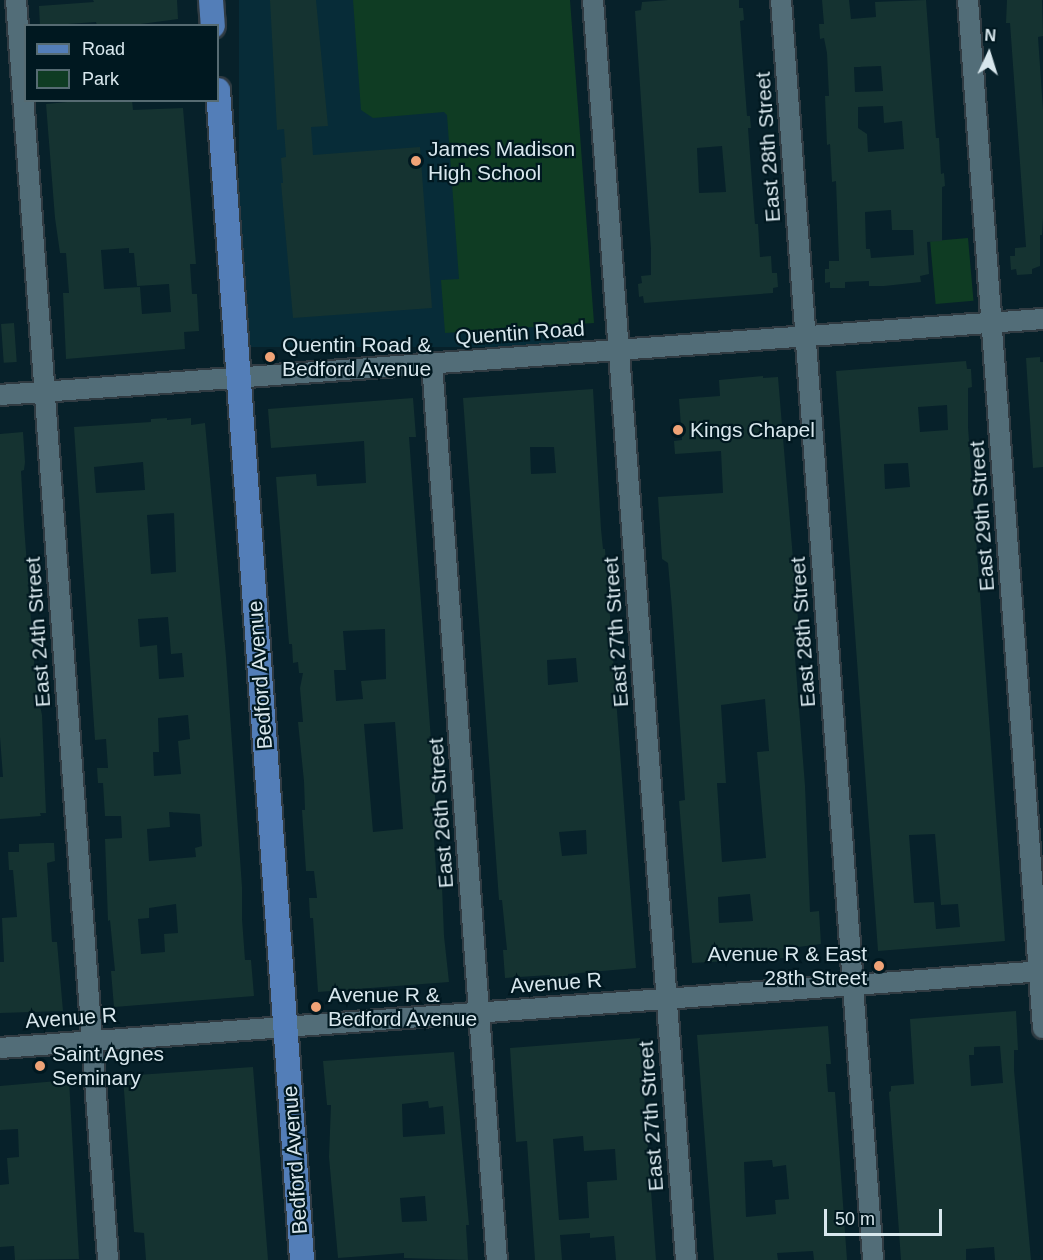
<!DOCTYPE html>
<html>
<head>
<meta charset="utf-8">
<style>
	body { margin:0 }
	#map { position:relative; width:1043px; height:1260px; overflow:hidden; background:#07212a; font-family:Helvetica,sans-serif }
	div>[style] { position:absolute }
	.built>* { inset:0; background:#072c38; transform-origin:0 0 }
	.green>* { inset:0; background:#0f3c23; transform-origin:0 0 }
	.building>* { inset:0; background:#153331; transform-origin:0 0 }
	.roads { filter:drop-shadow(2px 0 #303b42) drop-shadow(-2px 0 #303b42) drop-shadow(0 2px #303b42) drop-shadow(0 -2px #303b42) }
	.minor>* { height:20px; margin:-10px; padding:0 10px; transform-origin:10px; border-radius:10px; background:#526d78 }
	.major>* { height:24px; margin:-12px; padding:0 12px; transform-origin:12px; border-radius:12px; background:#537eb8 }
	.dots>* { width:16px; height:16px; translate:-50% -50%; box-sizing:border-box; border:3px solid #001820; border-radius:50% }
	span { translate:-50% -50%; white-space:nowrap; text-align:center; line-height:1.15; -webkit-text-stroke:4.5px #001820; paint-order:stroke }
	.street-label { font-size:21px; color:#d8e7ed }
	.poi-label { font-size:21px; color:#d8e7ed }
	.left { translate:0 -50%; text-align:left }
	.right { translate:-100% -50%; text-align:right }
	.legend { position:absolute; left:24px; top:24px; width:195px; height:78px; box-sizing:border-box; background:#001820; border:2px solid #566b72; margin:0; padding:8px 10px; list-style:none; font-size:18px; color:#d8e7ed }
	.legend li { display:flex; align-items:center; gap:12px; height:30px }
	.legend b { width:30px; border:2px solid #566b72 }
	.north { position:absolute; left:959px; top:24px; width:60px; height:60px; -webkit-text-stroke:4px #001820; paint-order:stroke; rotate:4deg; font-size:16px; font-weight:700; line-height:24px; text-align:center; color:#d8e7ed }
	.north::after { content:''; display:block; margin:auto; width:21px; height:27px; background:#d8e7ed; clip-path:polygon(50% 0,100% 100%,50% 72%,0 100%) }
	.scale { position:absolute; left:824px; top:1209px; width:118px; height:27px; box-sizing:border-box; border:3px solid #d8e7ed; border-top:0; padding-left:8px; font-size:18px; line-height:21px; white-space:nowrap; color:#d8e7ed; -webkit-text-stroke:4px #001820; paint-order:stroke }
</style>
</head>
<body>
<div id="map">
	<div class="built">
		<div style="left:239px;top:0;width:331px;height:347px"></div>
	</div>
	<div class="green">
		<div style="clip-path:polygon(353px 0,570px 0,594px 323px,445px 333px,441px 280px,459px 279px,447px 115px,444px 112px,373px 118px,361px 110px)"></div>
		<div style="left:968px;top:238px;width:63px;height:38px;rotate:85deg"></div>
	</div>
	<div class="building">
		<div style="clip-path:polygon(93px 0,177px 0,178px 19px,126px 26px,97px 26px,96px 22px,40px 26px,39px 6px,94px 2px)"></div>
		<div style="clip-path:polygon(270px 0,316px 0,328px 126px,311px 127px,313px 155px,420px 147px,432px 308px,293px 318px,281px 183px,283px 183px,281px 158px,286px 157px,284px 129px,277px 130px)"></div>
		<div style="clip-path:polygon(evenodd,668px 0,739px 0,739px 8px,743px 8px,744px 20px,740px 21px,747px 116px,750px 116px,751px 128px,748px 128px,755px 224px,758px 224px,760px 257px,771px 256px,772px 273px,777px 273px,778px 287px,773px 288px,773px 293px,644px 303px,643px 296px,639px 297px,638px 284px,642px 283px,641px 276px,651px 275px,651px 249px,635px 11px,641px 10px,642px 2px,668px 0,722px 146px,726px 192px,699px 193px,697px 148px,722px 146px)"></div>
		<div style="clip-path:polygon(evenodd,822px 0,849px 0,851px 19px,876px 17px,875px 2px,926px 0,936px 138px,939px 138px,941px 174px,944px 173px,945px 186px,942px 187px,942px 241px,927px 242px,929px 274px,920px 276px,921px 282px,884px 286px,869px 286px,869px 281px,845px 282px,845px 288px,830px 288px,830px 282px,825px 283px,825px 269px,829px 269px,829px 261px,839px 261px,836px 181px,832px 182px,830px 144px,827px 145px,825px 96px,829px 96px,827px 53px,824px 38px,820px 39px,819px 24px,824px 24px,822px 0,881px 66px,883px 91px,855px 92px,854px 67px,881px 66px,822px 0,883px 106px,884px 123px,902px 121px,904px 149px,868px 152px,867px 134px,858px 128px,858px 107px,883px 106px,822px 0,891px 210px,892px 230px,913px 230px,914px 255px,871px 258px,870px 249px,866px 249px,865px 212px,891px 210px)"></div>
		<div style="clip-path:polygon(1007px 0,1042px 0,1043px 36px,1038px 37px,1043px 110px,1043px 218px,1042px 235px,1040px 235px,1040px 266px,1032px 269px,1032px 274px,1017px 275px,1016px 269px,1011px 270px,1010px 256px,1015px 256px,1015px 248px,1026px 247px,1010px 23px,1006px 23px)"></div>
		<div style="clip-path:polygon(evenodd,89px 100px,132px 100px,133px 110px,183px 108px,196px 264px,190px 264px,192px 294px,197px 294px,199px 331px,184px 332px,185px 349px,66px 359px,63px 293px,69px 293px,66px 253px,60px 253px,55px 218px,46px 104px,89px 100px,129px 248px,129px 253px,134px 253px,137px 286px,169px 284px,171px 312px,142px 314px,140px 287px,104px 289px,101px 250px,129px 248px)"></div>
		<div style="left:14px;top:323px;width:39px;height:13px;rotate:86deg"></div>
		<div style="clip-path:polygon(1040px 357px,1040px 362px,1043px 362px,1043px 467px,1033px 468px,1026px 358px)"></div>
		<div style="clip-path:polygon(evenodd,966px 361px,967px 369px,971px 369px,972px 387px,968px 388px,968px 427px,1005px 941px,878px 951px,836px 371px,966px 361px,947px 405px,948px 430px,920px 432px,918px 407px,947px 405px,966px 361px,908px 463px,910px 487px,885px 489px,884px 464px,908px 463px,966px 361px,935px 834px,941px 905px,958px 904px,960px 927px,936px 929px,934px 902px,914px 903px,909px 835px,935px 834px)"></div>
		<div style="clip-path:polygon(evenodd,763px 376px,763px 378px,778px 377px,800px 644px,794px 644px,805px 786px,810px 912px,819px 911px,821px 944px,783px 949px,784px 958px,692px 963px,679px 801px,685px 800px,672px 609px,668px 563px,662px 559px,658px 497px,723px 493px,721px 451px,675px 454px,674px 441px,682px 440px,679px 399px,720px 396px,719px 380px,763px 376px,765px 699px,769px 751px,757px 752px,766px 858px,722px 862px,717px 783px,726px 783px,721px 705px,765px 699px,763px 376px,750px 894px,753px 921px,719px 923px,718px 897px,750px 894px)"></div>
		<div style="clip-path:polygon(evenodd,593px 389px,601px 529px,603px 549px,605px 549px,636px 968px,568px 974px,568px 979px,550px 980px,550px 975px,505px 978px,503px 950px,507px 950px,502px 900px,499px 900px,463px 398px,593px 389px,530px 447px,554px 447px,556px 473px,531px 474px,530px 447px,593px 389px,576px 658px,578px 682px,548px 685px,547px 660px,576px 658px,593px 389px,586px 830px,587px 854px,562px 856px,559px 832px,586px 830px)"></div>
		<div style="clip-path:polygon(evenodd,413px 398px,416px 437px,409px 437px,438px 837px,434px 838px,436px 870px,438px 886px,442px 886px,444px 936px,449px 982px,318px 992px,313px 918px,310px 918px,309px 898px,317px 898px,314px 871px,306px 871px,302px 810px,305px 810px,304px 781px,298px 722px,303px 722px,300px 688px,303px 673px,299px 673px,298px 662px,293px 663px,292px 644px,289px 644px,276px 477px,316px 474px,317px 486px,366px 483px,364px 441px,271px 448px,268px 409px,413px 398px,385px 629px,386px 679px,361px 681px,363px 699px,336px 701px,334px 670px,346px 670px,343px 631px,385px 629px,413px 398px,395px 722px,403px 829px,373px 832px,364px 724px,395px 722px)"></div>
		<div style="clip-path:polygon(evenodd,167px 418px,167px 420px,191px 418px,191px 425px,205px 423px,226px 657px,242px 887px,242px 919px,245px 960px,251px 960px,254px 996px,114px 1007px,111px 971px,115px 971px,110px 920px,108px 921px,105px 839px,122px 838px,121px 816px,105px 816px,103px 783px,98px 783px,97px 768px,108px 768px,106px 739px,95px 740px,74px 427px,151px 422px,151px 419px,167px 418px,143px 462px,145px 490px,96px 493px,94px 467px,143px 462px,167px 418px,174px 513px,176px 572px,151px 574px,147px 515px,174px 513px,167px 418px,168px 617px,171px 654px,182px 653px,184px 677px,159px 679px,157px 645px,140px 647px,138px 619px,168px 617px,167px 418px,188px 715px,190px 739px,178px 741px,181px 774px,154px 776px,153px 752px,159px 752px,158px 718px,188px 715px,167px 418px,169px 812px,200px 814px,202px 846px,195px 848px,196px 857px,149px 861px,147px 829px,170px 827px,169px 812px,167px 418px,176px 904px,178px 933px,164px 934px,165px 952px,141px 954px,138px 919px,149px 918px,149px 908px,176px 904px)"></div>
		<div style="clip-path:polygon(23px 432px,25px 462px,24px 470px,21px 471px,24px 525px,36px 687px,42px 715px,46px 813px,40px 813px,41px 816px,0 819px,0 777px,3px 777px,0 737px,0 434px)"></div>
		<div style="clip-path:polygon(47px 843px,54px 843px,55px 861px,47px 863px,52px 942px,57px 942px,63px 1011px,0 1013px,0 962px,4px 962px,2px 918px,17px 917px,13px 870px,9px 870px,8px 852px,19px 852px,19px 844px)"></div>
		<div style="clip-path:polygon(evenodd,1016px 1011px,1018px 1050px,1014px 1050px,1014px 1070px,1031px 1260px,995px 1260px,994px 1247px,966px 1249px,966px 1260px,901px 1260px,889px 1092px,891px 1091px,891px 1086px,914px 1084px,910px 1019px,1016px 1011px,1000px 1046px,1003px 1083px,971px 1086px,969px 1055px,974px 1055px,974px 1047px,1000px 1046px)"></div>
		<div style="clip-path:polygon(evenodd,828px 1026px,831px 1064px,826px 1064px,828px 1092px,835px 1092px,847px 1260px,814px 1260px,813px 1251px,777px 1253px,778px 1260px,714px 1260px,697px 1035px,828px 1026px,772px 1160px,773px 1167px,786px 1165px,789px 1199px,775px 1200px,776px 1214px,746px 1217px,744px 1162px,772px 1160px)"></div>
		<div style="clip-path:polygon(evenodd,640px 1038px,656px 1260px,616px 1260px,614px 1236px,590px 1238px,590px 1233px,560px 1235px,562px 1260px,535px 1260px,527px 1141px,516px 1142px,510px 1048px,640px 1038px,583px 1136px,584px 1151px,615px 1149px,617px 1180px,587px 1182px,589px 1218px,559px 1220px,553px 1139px,583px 1136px)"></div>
		<div style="clip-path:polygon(evenodd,454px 1052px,469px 1225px,466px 1225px,468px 1260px,404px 1258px,404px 1253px,338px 1258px,329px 1157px,331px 1105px,327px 1105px,323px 1061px,454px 1052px,428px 1101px,429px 1108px,443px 1106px,445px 1134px,403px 1137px,402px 1104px,428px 1101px,454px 1052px,425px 1196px,427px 1221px,402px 1222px,400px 1198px,425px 1196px)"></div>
		<div style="clip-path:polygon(253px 1067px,268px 1260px,146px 1260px,144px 1233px,134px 1232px,123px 1076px)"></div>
		<div style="clip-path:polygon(69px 1080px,79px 1259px,15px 1260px,14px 1246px,0 1247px,0 1185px,9px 1184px,7px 1158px,19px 1157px,18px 1129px,0 1130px,0 1086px)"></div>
	</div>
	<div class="roads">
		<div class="minor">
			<div style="left:16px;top:0;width:1263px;rotate:85.82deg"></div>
			<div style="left:593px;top:0;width:1263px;rotate:85.78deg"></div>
			<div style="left:781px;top:0;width:1263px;rotate:85.82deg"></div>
			<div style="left:968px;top:0;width:1031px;rotate:85.83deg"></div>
			<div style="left:432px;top:363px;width:899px;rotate:85.86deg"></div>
			<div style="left:0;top:395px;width:1046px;rotate:-4.17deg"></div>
			<div style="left:0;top:1048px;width:1046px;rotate:-4.22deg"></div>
		</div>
		<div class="major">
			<div style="left:211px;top:0;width:26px;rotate:86deg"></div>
			<div style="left:218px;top:90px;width:1173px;rotate:85.89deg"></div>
		</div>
	</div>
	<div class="dots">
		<div style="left:416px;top:161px;background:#efa377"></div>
		<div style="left:270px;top:357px;background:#efa377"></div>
		<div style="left:678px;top:430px;background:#efa377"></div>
		<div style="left:879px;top:966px;background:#efa377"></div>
		<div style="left:316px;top:1007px;background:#efa377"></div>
		<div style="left:40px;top:1066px;background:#efa377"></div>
	</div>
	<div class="street-label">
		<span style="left:768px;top:147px;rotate:-94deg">East 28th Street</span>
		<span style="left:520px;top:333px;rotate:-4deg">Quentin Road</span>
		<span style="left:982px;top:516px;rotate:-94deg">East 29th Street</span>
		<span style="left:38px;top:632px;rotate:-94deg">East 24th Street</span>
		<span style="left:616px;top:632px;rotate:-94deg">East 27th Street</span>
		<span style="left:803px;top:632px;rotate:-94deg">East 28th Street</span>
		<span style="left:260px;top:675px;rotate:-94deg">Bedford Avenue</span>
		<span style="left:441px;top:813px;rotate:-94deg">East 26th Street</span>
		<span style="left:556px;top:983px;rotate:-4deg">Avenue R</span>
		<span style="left:71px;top:1018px;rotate:-4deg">Avenue R</span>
		<span style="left:651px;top:1116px;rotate:-94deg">East 27th Street</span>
		<span style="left:295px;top:1160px;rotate:-94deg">Bedford Avenue</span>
	</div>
	<div class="poi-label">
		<span class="left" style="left:428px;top:161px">James Madison<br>High School</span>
		<span class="left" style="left:282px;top:357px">Quentin Road &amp;<br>Bedford Avenue</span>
		<span class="left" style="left:690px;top:430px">Kings Chapel</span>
		<span class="right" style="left:867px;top:966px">Avenue R &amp; East<br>28th Street</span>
		<span class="left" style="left:328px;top:1007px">Avenue R &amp;<br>Bedford Avenue</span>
		<span class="left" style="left:52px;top:1066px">Saint Agnes<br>Seminary</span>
	</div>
	<ul class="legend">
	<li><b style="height:8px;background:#537eb8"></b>Road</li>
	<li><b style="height:16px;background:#0f3c23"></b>Park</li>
	</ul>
	<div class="north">N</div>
	<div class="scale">50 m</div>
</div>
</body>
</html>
